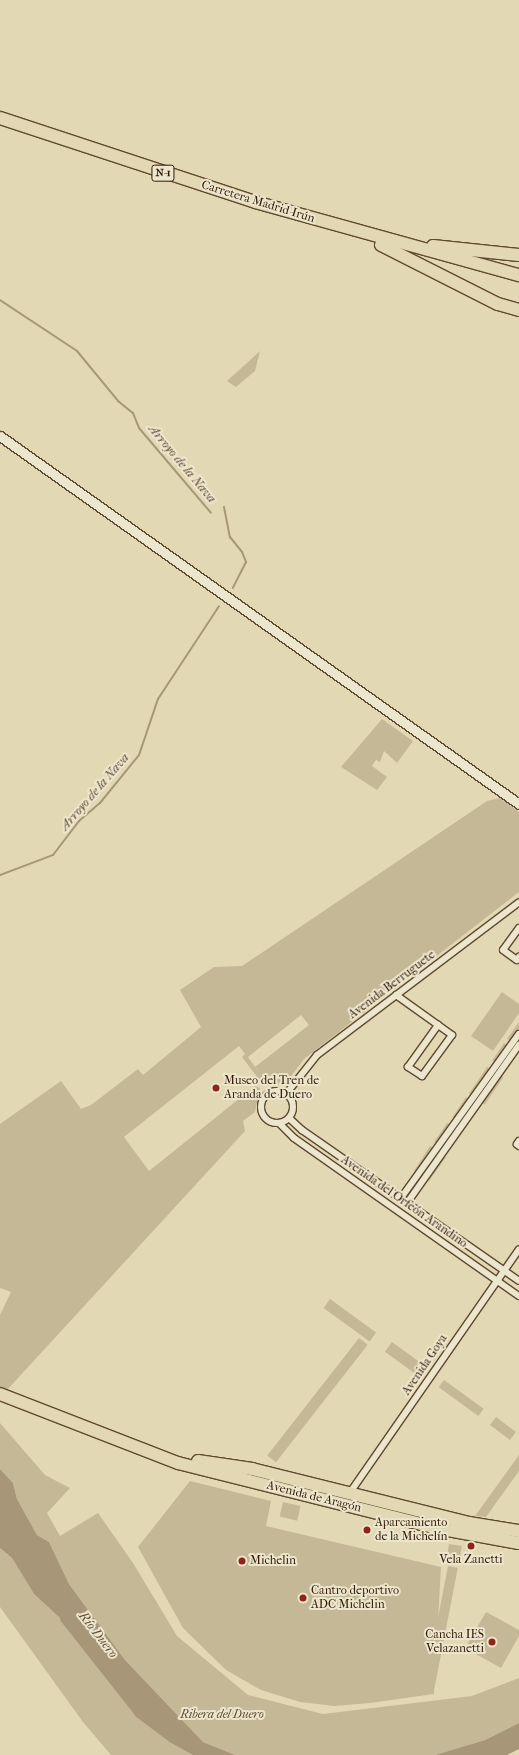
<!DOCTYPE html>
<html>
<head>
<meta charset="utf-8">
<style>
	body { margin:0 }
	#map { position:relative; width:519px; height:1755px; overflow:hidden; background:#e3d8b4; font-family:"IM FELL French Canon",serif }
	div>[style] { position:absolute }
	.green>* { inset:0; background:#c5b896; transform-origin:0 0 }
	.water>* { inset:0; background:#a79778 }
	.stream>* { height:2px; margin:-1px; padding:0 1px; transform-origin:1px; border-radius:1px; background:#a79778 }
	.river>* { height:12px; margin:-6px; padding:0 6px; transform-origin:6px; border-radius:6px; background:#a79778 }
	.roads { filter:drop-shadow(1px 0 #5f492f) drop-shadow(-1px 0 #5f492f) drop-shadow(0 1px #5f492f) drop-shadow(0 -1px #5f492f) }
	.street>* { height:6px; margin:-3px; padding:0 3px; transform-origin:3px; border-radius:3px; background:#ede6ce }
	.street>.ring { margin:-3px; padding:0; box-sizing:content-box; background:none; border:6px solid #ede6ce; border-radius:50% }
	.secondary>* { height:9px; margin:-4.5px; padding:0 4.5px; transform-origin:4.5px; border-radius:4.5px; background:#ede6ce }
	.highway>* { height:12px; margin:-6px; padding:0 6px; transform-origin:6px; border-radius:6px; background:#e3d8b4 }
	.dots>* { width:11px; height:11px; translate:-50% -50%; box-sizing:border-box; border:2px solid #ede6ce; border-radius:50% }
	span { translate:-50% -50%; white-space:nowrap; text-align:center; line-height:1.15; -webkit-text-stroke:4px #ede6ce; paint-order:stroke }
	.shield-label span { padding:1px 3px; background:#ede6ce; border:1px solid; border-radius:3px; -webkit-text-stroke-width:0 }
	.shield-label { font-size:11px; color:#331903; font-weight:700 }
	.street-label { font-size:12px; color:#331903 }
	.poi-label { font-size:12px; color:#331903 }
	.left { translate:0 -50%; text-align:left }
	.right { translate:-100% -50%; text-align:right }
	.park-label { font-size:12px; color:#5f492f; font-style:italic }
	.water-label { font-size:13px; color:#614b32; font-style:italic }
</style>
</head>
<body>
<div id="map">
	<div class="green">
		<div style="clip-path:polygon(260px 351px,255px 371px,236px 387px,227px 381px)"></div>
		<div style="clip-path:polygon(382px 719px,413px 741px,397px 763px,384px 751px,380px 762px,376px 760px,372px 766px,387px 777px,377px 790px,341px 767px)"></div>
		<div style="clip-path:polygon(evenodd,500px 798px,519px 812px,519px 892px,304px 1059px,286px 1083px,279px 1085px,258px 1078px,242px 1057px,245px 1054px,239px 1046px,124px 1137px,149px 1171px,255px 1086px,260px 1088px,255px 1112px,243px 1121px,245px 1131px,7px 1390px,0 1388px,0 1315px,11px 1292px,0 1288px,0 1124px,61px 1081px,81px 1109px,91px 1105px,138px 1069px,143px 1075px,201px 1027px,180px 990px,214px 967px,242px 966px,487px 801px,500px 798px,301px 1015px,309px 1025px,255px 1067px,248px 1057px,301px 1015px)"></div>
		<div style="clip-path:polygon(502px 992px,519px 1004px,519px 1013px,493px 1051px,471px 1036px)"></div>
		<div style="clip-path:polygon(519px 1022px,519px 1029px,511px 1041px,507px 1039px)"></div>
		<div style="left:504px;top:1043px;width:4px;height:21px;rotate:34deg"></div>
		<div style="left:487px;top:1067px;width:4px;height:32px;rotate:34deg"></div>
		<div style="left:500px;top:1075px;width:4px;height:33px;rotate:34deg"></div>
		<div style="left:466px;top:1097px;width:4px;height:24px;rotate:34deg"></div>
		<div style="left:447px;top:1123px;width:4px;height:23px;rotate:34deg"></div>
		<div style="clip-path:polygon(430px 1146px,434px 1148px,417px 1173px,414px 1171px)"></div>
		<div style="clip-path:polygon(443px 1156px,446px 1157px,429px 1181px,426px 1179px)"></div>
		<div style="left:330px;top:1299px;width:57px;height:11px;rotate:36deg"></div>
		<div style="left:359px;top:1338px;width:11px;height:149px;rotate:38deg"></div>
		<div style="left:392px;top:1342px;width:37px;height:12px;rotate:36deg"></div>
		<div style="left:444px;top:1380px;width:49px;height:9px;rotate:36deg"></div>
		<div style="left:496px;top:1417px;width:25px;height:10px;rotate:37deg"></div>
		<div style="clip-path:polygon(0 1423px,45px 1475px,70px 1488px,47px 1513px,60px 1536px,98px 1513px,133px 1563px,177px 1636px,248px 1695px,323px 1714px,472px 1696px,519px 1678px,519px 1723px,485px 1740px,435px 1755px,235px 1755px,203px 1742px,125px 1660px,69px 1584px,49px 1542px,37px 1535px,17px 1499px,13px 1483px,0 1469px)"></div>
		<div style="clip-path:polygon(519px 1455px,519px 1471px,486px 1517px,475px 1516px)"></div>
		<div style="clip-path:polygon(190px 1481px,271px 1501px,266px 1526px,441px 1567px,434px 1694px,370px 1703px,334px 1706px,300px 1702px,261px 1690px,226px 1670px,183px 1628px,138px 1547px)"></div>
		<div style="left:283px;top:1502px;width:18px;height:15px;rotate:13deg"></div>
		<div style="left:449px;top:1544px;width:13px;height:15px;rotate:9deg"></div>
		<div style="clip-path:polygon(0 1548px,12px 1558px,34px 1594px,74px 1631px,120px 1684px,141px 1713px,173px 1737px,205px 1755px,111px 1755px,83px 1722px,0 1607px)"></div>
		<div style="left:448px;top:1566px;width:10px;height:122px;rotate:11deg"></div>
		<div style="clip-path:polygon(486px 1612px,519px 1630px,519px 1636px,501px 1668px,465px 1648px)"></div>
	</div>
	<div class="water">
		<div style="clip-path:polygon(0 1469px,13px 1483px,17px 1499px,37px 1535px,49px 1542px,69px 1584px,125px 1660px,203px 1742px,235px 1755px,206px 1755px,152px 1723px,141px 1713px,120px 1684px,74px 1631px,34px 1594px,12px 1558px,0 1548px)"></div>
		<div style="clip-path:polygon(519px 1723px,519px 1749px,507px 1755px,435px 1755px,485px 1740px)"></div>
	</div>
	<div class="stream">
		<div style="left:0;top:300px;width:92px;rotate:33.5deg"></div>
		<div style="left:77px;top:351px;width:65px;rotate:50.6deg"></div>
		<div style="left:118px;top:401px;width:19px;rotate:39deg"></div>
		<div style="left:133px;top:413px;width:16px;rotate:68deg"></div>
		<div style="left:139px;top:428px;width:111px;rotate:49.7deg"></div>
		<div style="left:224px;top:507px;width:31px;rotate:79deg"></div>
		<div style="left:230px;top:537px;width:19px;rotate:51deg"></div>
		<div style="left:242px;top:552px;width:11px;rotate:68deg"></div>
		<div style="left:246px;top:562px;width:29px;rotate:117deg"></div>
		<div style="left:0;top:875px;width:57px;rotate:-20.7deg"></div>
		<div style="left:53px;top:855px;width:43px;rotate:-52.6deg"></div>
		<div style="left:79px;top:821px;width:28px;rotate:-41deg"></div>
		<div style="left:100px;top:803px;width:62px;rotate:-50.9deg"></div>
		<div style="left:139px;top:755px;width:59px;rotate:-71.3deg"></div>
		<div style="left:158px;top:699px;width:111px;rotate:-56.7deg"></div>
	</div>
	<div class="river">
		<div style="left:66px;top:1618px;width:121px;rotate:51.7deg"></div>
		<div style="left:141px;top:1713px;width:40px;rotate:37deg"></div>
		<div style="left:173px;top:1737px;width:37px;rotate:29deg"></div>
	</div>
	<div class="roads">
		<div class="street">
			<div style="left:519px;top:928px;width:27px;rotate:126deg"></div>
			<div style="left:503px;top:950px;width:17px;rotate:36deg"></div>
			<div style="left:517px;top:960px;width:4px;rotate:-56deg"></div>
			<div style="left:396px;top:995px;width:69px;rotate:35.5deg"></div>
			<div style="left:452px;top:1035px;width:51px;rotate:126.2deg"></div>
			<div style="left:422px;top:1076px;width:17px;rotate:-147deg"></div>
			<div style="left:408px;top:1067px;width:52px;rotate:-54.5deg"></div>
			<div class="ring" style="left:261px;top:1091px;width:26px;height:26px"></div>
			<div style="left:286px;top:1094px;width:50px;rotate:-51.5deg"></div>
			<div style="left:317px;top:1055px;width:253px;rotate:-37.1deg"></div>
			<div style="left:289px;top:1118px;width:18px;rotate:43deg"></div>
			<div style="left:302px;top:1130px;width:264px;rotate:34.8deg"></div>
			<div style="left:279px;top:1123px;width:21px;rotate:45deg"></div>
			<div style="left:294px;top:1138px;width:275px;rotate:35.1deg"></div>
			<div style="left:519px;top:1141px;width:4px;rotate:124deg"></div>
			<div style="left:517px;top:1144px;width:3px;rotate:45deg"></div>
			<div style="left:401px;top:1198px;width:202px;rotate:-54.3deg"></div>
			<div style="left:407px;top:1203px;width:194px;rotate:-54.7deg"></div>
			<div style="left:349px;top:1494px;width:298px;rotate:-55.2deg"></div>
		</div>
		<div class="secondary">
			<div style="left:0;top:436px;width:636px;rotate:35.34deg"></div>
		</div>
		<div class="highway">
			<div style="left:0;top:118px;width:268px;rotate:18.2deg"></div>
			<div style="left:255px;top:202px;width:274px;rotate:15.5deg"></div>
			<div style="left:381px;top:245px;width:131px;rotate:26.8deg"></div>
			<div style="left:498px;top:304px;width:22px;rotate:16deg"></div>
			<div style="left:433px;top:246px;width:86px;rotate:6deg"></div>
			<div style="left:0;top:1394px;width:191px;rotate:21.2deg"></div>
			<div style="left:178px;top:1463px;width:267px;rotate:14.1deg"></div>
			<div style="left:437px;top:1528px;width:83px;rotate:10.4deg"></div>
			<div style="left:198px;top:1461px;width:55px;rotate:8.4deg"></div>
			<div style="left:252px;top:1469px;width:224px;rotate:14deg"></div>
			<div style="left:469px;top:1523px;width:51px;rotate:9.1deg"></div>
		</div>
	</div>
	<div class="dots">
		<div style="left:216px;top:1088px;background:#8f2418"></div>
		<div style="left:367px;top:1530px;background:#8f2418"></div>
		<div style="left:471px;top:1546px;background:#8f2418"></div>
		<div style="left:242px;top:1561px;background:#8f2418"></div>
		<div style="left:303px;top:1598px;background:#8f2418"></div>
		<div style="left:492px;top:1642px;background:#8f2418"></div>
	</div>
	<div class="shield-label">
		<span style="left:163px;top:173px">N-1</span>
	</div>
	<div class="street-label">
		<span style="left:258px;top:202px;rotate:17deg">Carretera Madrid-Irún</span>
		<span style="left:392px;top:985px;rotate:-37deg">Avenida Berruguete</span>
		<span style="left:404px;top:1202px;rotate:35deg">Avenida del Orfeón Arandino</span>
		<span style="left:425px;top:1365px;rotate:-56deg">Avenida Goya</span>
		<span style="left:314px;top:1497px;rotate:14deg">Avenida de Aragón</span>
	</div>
	<div class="poi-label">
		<span class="left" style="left:224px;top:1088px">Museo del Tren de<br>Aranda de Duero</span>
		<span class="left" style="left:375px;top:1530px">Aparcamiento<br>de la Michelín</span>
		<span style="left:471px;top:1560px">Vela Zanetti</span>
		<span class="left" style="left:250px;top:1561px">Michelin</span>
		<span class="left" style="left:311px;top:1598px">Cantro deportivo<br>ADC Michelin</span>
		<span class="right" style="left:484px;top:1642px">Cancha IES<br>Velazanetti</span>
	</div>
	<div class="park-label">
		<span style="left:222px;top:1715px">Ribera del Duero</span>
	</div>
	<div class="water-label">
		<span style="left:182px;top:464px;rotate:50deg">Arroyo de la Nava</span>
		<span style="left:95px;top:792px;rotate:-49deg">Arroyo de la Nava</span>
		<span style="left:98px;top:1635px;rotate:52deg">Río Duero</span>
	</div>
</div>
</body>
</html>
